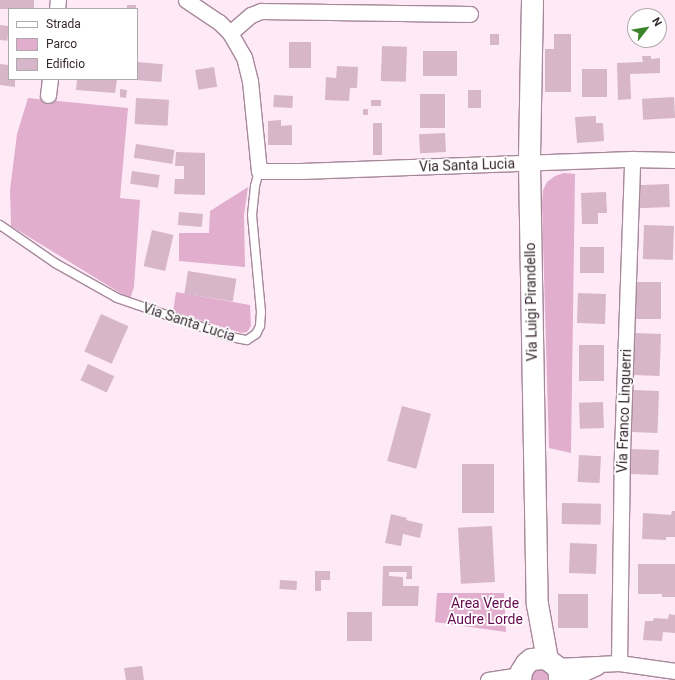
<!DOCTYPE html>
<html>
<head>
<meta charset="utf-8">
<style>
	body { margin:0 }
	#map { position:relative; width:675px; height:680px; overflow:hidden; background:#fee9f6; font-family:Roboto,sans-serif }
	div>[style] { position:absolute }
	.green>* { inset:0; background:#e1aece }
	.building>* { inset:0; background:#d7b6ca; transform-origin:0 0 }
	.roads { filter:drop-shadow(1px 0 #a7889b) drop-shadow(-1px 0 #a7889b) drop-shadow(0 1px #a7889b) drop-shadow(0 -1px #a7889b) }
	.lane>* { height:8px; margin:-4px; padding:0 4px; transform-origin:4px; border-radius:4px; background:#fff }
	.street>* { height:15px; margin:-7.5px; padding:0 7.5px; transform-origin:7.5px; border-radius:7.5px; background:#fff }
	.secondary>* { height:21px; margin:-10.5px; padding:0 10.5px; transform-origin:10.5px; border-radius:10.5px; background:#fff }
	span { translate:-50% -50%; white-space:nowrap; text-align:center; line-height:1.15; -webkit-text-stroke:3.5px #fff; paint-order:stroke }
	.street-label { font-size:14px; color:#362931 }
	.park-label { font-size:14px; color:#640a4f }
	.legend { position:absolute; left:8px; top:8px; width:130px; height:72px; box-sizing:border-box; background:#fff; border:1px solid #afa9ad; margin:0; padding:5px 7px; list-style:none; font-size:12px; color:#362931 }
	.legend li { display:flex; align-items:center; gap:8px; height:20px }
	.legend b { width:20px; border:1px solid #afa9ad }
	.north { position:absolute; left:627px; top:8px; width:40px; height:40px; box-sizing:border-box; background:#fff; border:1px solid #afa9ad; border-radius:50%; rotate:59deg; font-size:11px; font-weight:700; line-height:16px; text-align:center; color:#362931 }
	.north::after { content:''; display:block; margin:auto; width:14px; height:18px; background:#3b842b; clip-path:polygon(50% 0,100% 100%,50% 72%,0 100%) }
</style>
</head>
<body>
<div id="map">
	<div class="green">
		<div style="clip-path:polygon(28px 98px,128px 108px,120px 198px,140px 200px,134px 287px,130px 299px,11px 226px,10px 190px,17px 134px)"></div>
		<div style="clip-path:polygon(564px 173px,575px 174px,571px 453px,549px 448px,542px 205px,543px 190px,547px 182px,555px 176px)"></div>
		<div style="clip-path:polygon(248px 187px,244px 215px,245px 267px,179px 261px,179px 233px,209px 233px,210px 211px)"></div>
		<div style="clip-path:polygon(176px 292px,250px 305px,251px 326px,247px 332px,242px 333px,173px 312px)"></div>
		<div style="clip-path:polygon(437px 593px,504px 593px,506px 632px,435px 622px)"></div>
		<div style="clip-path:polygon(544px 666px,552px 680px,527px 680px,531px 668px)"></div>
	</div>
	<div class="building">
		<div style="left:0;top:0;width:34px;height:9px"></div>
		<div style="left:127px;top:5px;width:9px;height:4px"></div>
		<div style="left:0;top:25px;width:9px;height:15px;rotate:6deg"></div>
		<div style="left:490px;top:34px;width:9px;height:11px"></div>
		<div style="clip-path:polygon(554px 34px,571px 34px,571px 92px,545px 92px,545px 49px,554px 49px)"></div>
		<div style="left:311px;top:42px;width:26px;height:22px;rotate:90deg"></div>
		<div style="left:382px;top:46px;width:25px;height:35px;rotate:2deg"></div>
		<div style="left:423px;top:51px;width:34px;height:25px"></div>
		<div style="clip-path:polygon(642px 56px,651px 56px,651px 59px,660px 58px,660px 73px,630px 74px,631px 99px,618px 100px,617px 63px,643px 62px)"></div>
		<div style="left:138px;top:62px;width:25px;height:18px;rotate:5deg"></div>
		<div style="clip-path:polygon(0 64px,9px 65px,9px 79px,15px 79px,15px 87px,0 85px)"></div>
		<div style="clip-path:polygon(337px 66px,358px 67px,357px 88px,350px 88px,349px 101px,325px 100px,326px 77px,336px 78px)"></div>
		<div style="left:214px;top:67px;width:20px;height:19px;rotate:81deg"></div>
		<div style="left:582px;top:69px;width:25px;height:28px"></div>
		<div style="clip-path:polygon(77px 79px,117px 79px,115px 93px,76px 90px)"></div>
		<div style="clip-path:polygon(120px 89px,127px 90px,126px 98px,120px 97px)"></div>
		<div style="left:468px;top:90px;width:13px;height:18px"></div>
		<div style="left:420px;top:94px;width:25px;height:34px"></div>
		<div style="left:274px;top:95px;width:19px;height:12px;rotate:3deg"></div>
		<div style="left:674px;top:97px;width:21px;height:32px;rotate:87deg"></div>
		<div style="left:136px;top:98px;width:33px;height:26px;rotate:3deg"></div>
		<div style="left:371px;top:100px;width:10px;height:6px"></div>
		<div style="left:363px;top:109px;width:5px;height:6px"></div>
		<div style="clip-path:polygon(596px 116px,596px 123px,603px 123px,604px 141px,577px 143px,575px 117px)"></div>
		<div style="clip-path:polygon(281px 120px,281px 126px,292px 125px,292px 145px,268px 145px,268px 121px)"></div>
		<div style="left:373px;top:123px;width:9px;height:32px"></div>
		<div style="left:445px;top:133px;width:19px;height:26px;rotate:87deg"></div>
		<div style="left:136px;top:144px;width:39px;height:14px;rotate:9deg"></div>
		<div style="clip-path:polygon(176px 152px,205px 153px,205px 195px,174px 194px,175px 179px,184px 179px,184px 166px,175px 166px)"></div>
		<div style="left:132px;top:171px;width:28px;height:13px;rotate:8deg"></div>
		<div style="left:669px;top:184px;width:23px;height:33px;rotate:88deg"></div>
		<div style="clip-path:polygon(606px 192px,607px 213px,598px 213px,598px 224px,582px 224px,581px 193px)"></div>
		<div style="left:179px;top:212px;width:24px;height:13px;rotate:5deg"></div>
		<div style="left:644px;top:225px;width:30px;height:34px;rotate:2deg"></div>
		<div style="left:152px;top:230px;width:22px;height:37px;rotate:13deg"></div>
		<div style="left:580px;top:247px;width:24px;height:26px"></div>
		<div style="left:188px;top:271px;width:49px;height:23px;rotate:9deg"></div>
		<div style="left:635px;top:282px;width:26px;height:37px"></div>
		<div style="left:578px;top:293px;width:28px;height:30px;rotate:2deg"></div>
		<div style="left:101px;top:314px;width:30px;height:41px;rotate:24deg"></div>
		<div style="left:635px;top:333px;width:26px;height:42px;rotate:2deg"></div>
		<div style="left:579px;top:345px;width:25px;height:36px"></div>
		<div style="left:88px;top:364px;width:29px;height:18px;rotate:25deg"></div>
		<div style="left:633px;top:390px;width:26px;height:42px;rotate:2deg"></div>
		<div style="left:603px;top:402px;width:26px;height:24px;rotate:88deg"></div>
		<div style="left:402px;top:406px;width:30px;height:57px;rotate:15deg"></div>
		<div style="left:631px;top:449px;width:28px;height:25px;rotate:2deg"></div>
		<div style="left:579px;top:455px;width:22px;height:27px;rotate:3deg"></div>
		<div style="left:462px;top:464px;width:32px;height:49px"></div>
		<div style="left:562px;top:503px;width:39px;height:21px;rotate:1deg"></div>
		<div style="clip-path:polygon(672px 511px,675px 511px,675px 537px,666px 537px,666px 540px,642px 539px,643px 513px,671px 515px)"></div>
		<div style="clip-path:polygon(391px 514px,407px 518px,406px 520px,423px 524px,420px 538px,403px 534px,401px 546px,385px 543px)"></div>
		<div style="left:492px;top:526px;width:56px;height:34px;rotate:87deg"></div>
		<div style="left:570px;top:543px;width:27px;height:30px;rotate:2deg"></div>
		<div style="clip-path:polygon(638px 564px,675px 564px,675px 597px,662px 597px,662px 594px,638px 594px)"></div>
		<div style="clip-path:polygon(383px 566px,412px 566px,412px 579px,406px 579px,407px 572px,389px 572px,389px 576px,403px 577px,403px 586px,419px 586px,418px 606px,382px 606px)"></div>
		<div style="clip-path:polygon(315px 571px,330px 571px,330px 580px,321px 580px,321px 591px,315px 591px)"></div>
		<div style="left:280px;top:580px;width:17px;height:9px;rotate:3deg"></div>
		<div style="left:558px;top:594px;width:30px;height:34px"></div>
		<div style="left:347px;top:612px;width:25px;height:29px"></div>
		<div style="clip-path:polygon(669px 614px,675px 615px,675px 633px,663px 632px,662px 641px,643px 640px,645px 621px,653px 621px,654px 618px,668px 619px)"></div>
		<div style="clip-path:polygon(142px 666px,144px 680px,126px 680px,124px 668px)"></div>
	</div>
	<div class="roads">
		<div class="lane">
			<div style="left:0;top:225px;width:67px;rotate:34.6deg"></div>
			<div style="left:55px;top:263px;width:71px;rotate:29.4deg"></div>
			<div style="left:117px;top:298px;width:120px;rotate:18.9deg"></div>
			<div style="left:231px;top:337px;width:16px;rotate:11deg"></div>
			<div style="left:247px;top:340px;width:11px;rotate:-34deg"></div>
			<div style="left:256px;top:334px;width:9px;rotate:-63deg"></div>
			<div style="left:260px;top:326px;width:14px;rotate:-86deg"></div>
			<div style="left:261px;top:312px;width:97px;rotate:-95.3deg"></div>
			<div style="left:252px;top:215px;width:29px;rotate:-84deg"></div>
			<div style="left:255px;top:186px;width:16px;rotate:-75deg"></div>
		</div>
		<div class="street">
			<div style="left:186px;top:0;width:40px;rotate:34deg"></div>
			<div style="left:219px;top:22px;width:16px;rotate:45deg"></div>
			<div style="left:230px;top:33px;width:28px;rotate:60deg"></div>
			<div style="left:244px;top:57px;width:25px;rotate:76deg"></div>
			<div style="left:250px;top:81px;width:90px;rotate:84.3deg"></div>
			<div style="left:259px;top:171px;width:42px"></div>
			<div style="left:301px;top:171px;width:331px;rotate:-2.1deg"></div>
			<div style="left:632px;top:159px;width:43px;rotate:1.3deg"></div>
			<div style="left:57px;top:9px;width:9px;rotate:-84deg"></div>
			<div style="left:230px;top:33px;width:28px;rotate:-41deg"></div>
			<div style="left:251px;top:15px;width:11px;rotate:-22deg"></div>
			<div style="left:261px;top:11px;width:209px;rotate:0.8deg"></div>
			<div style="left:48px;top:95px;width:16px;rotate:-83deg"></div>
			<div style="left:619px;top:663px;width:211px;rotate:-89.2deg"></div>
			<div style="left:622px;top:452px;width:293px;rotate:-88deg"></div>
			<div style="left:556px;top:666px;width:63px;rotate:-2.7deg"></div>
			<div style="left:619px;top:663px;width:57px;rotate:8.1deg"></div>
			<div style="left:488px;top:680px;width:31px;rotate:-9deg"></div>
			<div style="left:569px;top:680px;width:31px;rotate:-25deg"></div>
		</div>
		<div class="secondary">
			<div style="left:532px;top:0;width:163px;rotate:91.1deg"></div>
			<div style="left:529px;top:163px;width:441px;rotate:89deg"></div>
			<div style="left:537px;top:604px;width:56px;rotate:79.7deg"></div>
			<div style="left:520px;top:680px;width:9px;rotate:-84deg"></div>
			<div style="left:521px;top:671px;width:9px;rotate:-58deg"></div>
			<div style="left:526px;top:663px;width:6px;rotate:-39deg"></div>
			<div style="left:531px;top:659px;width:11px;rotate:-5deg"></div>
			<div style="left:542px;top:658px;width:5px;rotate:11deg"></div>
			<div style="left:547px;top:659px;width:11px;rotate:38deg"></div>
			<div style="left:556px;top:666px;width:7px;rotate:63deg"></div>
			<div style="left:559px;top:672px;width:8px;rotate:90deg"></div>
		</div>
	</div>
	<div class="street-label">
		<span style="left:467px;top:165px;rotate:-2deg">Via Santa Lucia</span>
		<span style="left:531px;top:302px;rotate:-91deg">Via Luigi Pirandello</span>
		<span style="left:189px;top:322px;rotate:18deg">Via Santa Lucia</span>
		<span style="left:624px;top:411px;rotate:-88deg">Via Franco Linguerri</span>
	</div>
	<div class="park-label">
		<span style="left:485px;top:611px">Area Verde<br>Audre Lorde</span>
	</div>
	<ul class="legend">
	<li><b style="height:5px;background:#fff"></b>Strada</li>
	<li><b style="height:11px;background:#e1aece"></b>Parco</li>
	<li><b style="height:11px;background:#d7b6ca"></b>Edificio</li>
	</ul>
	<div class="north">N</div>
</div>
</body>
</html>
